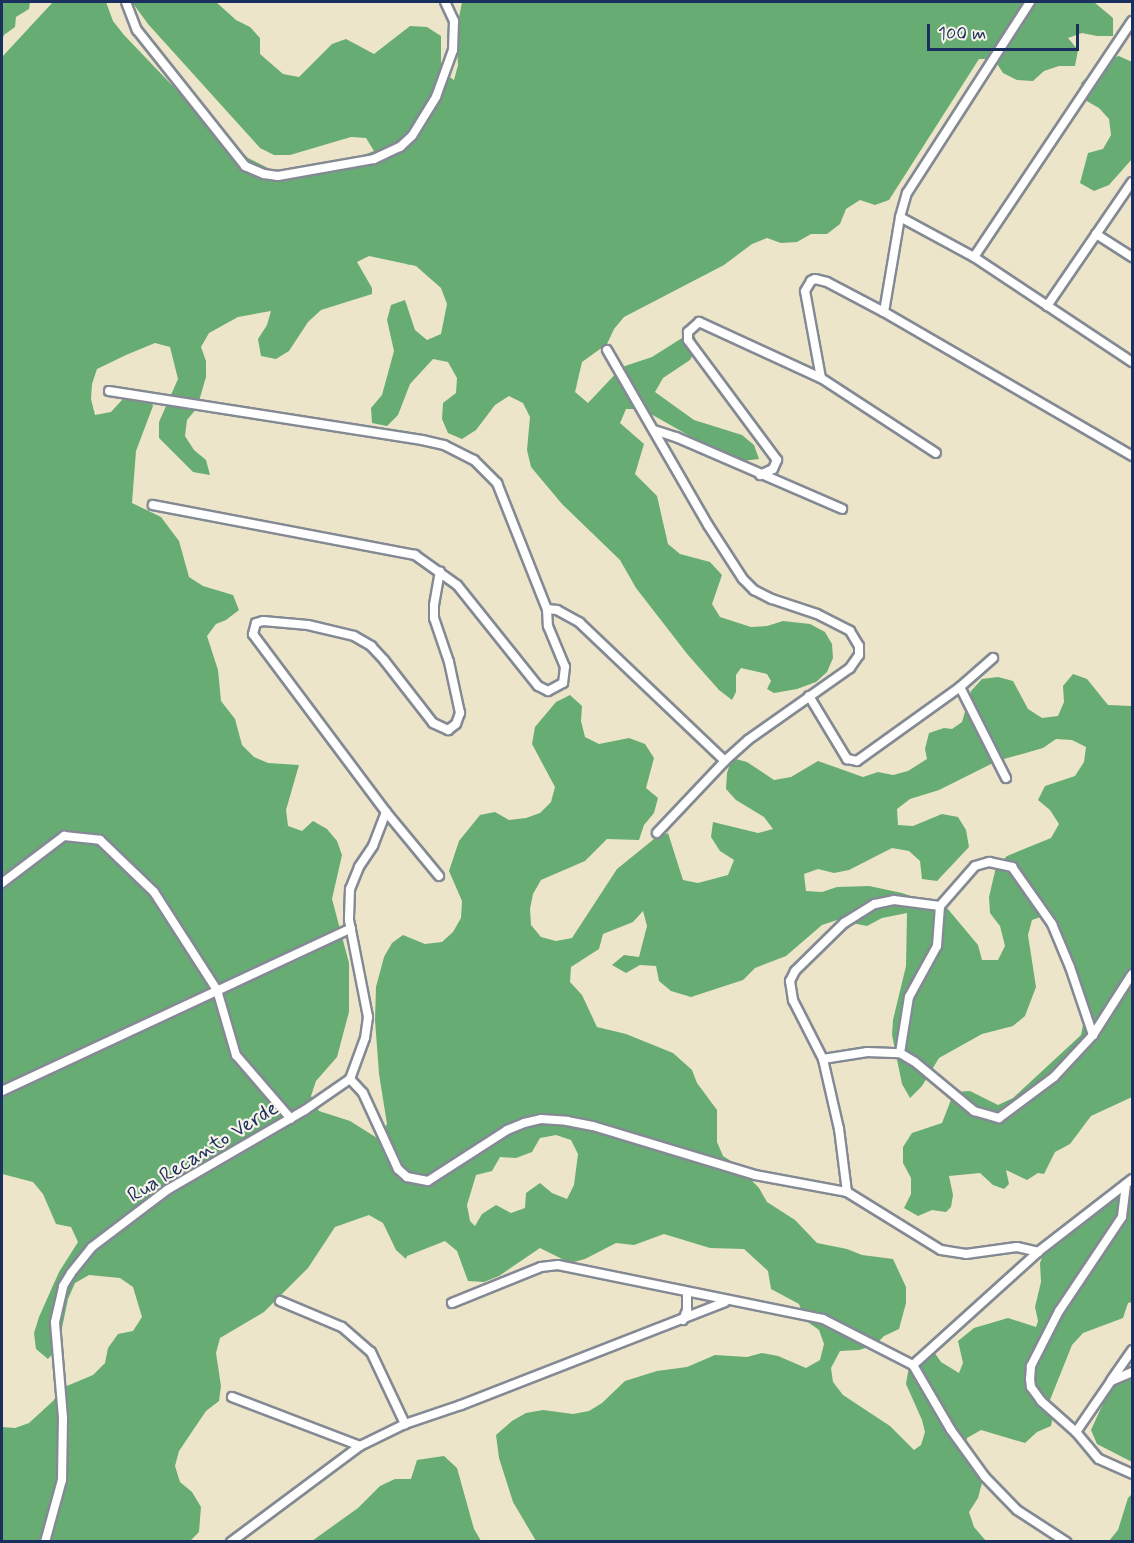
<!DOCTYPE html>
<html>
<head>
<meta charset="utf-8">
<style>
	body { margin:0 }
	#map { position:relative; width:1134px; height:1543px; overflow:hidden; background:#ede5c9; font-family:Mynerve,sans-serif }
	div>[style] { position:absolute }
	.forest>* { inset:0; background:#66ac73 }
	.roads { filter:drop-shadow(2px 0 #848a94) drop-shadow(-2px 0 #848a94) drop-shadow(0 2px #848a94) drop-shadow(0 -2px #848a94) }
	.street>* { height:8px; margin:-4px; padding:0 4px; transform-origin:4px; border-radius:4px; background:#fff }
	span { translate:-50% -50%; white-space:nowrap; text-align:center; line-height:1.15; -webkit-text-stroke:4.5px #f7f3e8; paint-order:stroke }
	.street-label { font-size:21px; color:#1b2f5e }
	.frame { position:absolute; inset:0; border:3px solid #1b2f5e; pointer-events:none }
	.scale { position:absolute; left:927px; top:24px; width:152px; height:27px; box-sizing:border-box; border:3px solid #1b2f5e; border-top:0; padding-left:8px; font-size:18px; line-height:21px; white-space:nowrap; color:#1b2f5e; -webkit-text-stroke:4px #f7f3e8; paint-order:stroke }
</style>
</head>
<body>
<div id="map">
	<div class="forest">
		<div style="clip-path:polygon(2px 2px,30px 2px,29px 9px,16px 17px,15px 27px,4px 35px,2px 41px)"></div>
		<div style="clip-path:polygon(evenodd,53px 2px,106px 2px,113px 21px,124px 35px,211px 126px,248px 158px,278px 173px,345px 162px,374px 151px,366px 138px,351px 137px,290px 155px,274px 155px,260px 148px,148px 24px,132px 2px,216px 2px,236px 20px,250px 27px,260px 38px,260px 54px,283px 74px,299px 77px,332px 44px,346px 39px,374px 54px,410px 26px,427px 27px,441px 36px,441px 71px,454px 80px,458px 65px,456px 33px,462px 2px,1094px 2px,1113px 18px,1113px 36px,1097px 36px,1082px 33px,1068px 38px,1078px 50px,1075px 66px,1059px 66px,1044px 71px,1033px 81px,1017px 80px,1003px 73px,994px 59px,979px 59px,889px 200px,875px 205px,860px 200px,846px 209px,840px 224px,827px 234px,811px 234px,797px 242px,781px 243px,767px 238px,752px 244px,724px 265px,624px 317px,614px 329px,607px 344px,582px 362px,575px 392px,588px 403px,622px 367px,652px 357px,693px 331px,698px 346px,690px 360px,663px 378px,655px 392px,694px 420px,742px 435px,754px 445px,759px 459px,742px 461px,727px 457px,642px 409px,626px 409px,620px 423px,644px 444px,635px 474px,657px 496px,668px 544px,680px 554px,710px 562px,722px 575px,712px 604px,720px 617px,751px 627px,767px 626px,783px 621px,810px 624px,825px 632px,832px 644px,833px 658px,827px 672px,816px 682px,797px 689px,774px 693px,767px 689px,771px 681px,767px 674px,741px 668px,736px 675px,736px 692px,732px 700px,719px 690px,688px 655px,636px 588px,620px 560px,562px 504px,531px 467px,527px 450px,530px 417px,523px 403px,509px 396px,495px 405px,476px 430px,462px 439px,448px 433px,442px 419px,443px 403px,456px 393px,457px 378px,448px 362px,433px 359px,410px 384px,398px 415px,387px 426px,372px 423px,371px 408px,382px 395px,394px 351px,387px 320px,391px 305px,405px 300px,415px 330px,427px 340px,441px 334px,447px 304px,441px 288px,416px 266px,369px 256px,357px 262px,372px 288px,372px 294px,321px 310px,308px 322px,289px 351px,276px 359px,261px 356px,258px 339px,267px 325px,271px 311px,238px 317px,209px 333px,201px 347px,206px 361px,206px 377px,197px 408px,187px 420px,185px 436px,194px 450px,206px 460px,210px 475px,193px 472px,159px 438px,159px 422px,178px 379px,170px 347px,155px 343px,126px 355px,97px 369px,92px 384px,91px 399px,95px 415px,111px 412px,132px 389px,148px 392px,153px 406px,136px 451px,132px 503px,161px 517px,179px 541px,189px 577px,203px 586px,233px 595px,239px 610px,226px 620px,216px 624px,207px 636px,218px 670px,221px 701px,235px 719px,242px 745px,254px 757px,268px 763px,299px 765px,286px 810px,288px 826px,302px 831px,313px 821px,327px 829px,337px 841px,342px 855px,332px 899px,349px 963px,349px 1012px,337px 1057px,316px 1081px,311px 1096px,319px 1111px,350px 1121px,377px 1138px,387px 1124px,379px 1074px,375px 1020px,376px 987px,384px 957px,392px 943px,403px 935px,425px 944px,442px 942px,453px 932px,461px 918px,462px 901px,449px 871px,459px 841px,480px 815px,495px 812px,509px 820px,526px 818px,540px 813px,551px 802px,555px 787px,532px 744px,535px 727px,556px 702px,570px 695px,582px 706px,581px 721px,585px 737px,599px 744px,629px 738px,645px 744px,654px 758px,646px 788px,658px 798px,654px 813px,644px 825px,639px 840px,607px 839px,585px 861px,541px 880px,533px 894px,530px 909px,531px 925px,541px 937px,556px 941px,572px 938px,617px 869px,654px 839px,668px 833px,683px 880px,698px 883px,728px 875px,734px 860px,720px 851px,711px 837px,713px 822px,758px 833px,773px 829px,764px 817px,736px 800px,726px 789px,727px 773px,732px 758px,747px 762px,774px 780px,791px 777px,818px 761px,863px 777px,878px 772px,893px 775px,908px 771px,927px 759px,925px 749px,929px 733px,944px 728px,952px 729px,962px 722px,971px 691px,982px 679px,998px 677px,1013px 681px,1028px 709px,1042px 718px,1058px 716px,1064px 702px,1063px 686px,1073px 674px,1087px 679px,1108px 705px,1132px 706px,1132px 1097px,1091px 1116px,1070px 1144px,1055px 1152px,1044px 1174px,1038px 1173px,1027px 1180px,1006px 1170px,1009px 1184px,1004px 1189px,993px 1185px,980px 1173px,949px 1176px,953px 1195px,951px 1207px,946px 1212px,932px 1210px,918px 1216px,904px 1208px,911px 1194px,911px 1178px,903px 1163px,903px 1147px,912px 1133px,942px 1123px,954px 1092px,970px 1091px,998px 1105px,1013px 1098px,1081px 1035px,1084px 1020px,1081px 1005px,1046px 915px,1032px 920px,1028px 935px,1036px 987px,1025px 1016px,1013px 1026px,982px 1034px,939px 1058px,922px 1086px,910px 1098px,902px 1084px,892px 1035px,893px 1020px,906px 966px,907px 913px,882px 918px,867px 926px,837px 920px,822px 925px,786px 956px,755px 968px,743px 980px,691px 997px,671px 991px,659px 981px,656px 966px,640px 965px,626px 973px,612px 965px,624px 955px,639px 957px,647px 926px,643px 911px,633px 922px,603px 934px,599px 949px,571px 967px,570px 982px,582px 995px,597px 1027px,626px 1034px,673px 1053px,692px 1070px,697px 1083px,717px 1110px,717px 1142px,723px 1156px,737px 1165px,759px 1188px,767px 1202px,795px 1220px,817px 1243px,847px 1249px,862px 1255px,893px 1259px,906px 1287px,906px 1303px,899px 1329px,884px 1336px,875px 1345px,859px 1350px,840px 1351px,831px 1368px,833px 1382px,843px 1395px,890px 1426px,914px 1450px,921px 1445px,925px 1432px,922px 1420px,906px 1384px,908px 1372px,916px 1357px,925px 1349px,932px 1349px,941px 1362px,959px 1373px,963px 1363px,958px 1341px,974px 1328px,1008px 1318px,1036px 1327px,1038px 1321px,1035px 1307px,1041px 1282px,1040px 1263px,1044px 1252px,1098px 1209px,1132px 1188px,1132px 1302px,1128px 1303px,1123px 1318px,1083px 1333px,1072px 1345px,1050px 1400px,1054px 1410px,1051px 1426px,1037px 1432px,1025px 1443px,981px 1430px,967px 1438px,966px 1454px,982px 1483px,978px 1498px,969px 1512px,974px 1527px,986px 1541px,536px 1541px,513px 1502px,499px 1458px,496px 1435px,512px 1421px,526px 1413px,543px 1410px,573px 1414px,589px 1411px,602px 1403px,625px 1381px,657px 1371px,687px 1367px,715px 1355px,747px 1357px,762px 1353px,778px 1356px,806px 1368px,820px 1360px,824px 1344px,819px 1330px,805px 1320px,799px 1304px,771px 1289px,768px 1271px,744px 1249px,710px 1248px,664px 1234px,634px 1245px,616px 1243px,585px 1259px,570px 1263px,540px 1248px,499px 1276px,484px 1282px,468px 1281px,457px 1251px,445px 1241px,407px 1256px,406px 1259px,396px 1250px,383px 1223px,369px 1215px,335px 1227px,308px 1268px,264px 1312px,220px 1338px,216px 1353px,221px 1386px,219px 1401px,206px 1411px,179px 1451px,175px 1466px,180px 1482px,192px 1492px,201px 1507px,199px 1532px,190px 1541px,2px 1541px,2px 1427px,15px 1428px,29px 1423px,53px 1401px,62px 1388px,93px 1375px,105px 1363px,108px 1348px,118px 1334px,133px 1331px,142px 1317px,133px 1287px,120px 1278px,89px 1275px,75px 1283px,68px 1299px,58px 1347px,48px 1359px,36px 1349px,34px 1333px,39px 1317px,59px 1272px,78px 1242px,71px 1227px,56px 1224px,43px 1194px,33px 1182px,2px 1174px,2px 57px,53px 2px,1056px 739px,1072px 740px,1086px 747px,1084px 762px,1075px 776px,1045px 786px,1038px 800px,1050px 810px,1059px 824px,1051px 838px,1007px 856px,996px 867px,989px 897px,990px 913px,1000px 926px,1005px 946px,998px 960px,982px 960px,978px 945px,947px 908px,902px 893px,869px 886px,837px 887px,822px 892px,806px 891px,804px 874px,818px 869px,834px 873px,849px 870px,892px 848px,909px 851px,920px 861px,922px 879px,937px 881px,969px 847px,966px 830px,958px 817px,942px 814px,913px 826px,898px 825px,897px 809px,910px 799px,939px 790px,997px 761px,1043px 748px,1056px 739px,53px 2px,556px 1135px,571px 1140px,578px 1154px,574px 1185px,567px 1199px,552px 1193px,540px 1183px,526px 1193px,525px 1208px,511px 1213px,496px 1205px,482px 1214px,475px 1226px,470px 1221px,467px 1205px,476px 1175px,492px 1171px,500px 1157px,516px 1158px,532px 1152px,540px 1138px,556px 1135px)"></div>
		<div style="clip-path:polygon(1119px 56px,1132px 62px,1132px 159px,1109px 185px,1094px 191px,1080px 183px,1088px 153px,1103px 149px,1111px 135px,1109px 119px,1099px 108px,1085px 100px,1081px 83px,1103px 61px)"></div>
		<div style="clip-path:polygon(1132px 1368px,1132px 1462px,1097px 1444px,1091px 1430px,1117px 1373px)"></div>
		<div style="clip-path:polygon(444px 1456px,457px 1468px,474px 1529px,481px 1541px,312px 1541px,358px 1508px,380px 1486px,395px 1479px,411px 1479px,417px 1460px)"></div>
		<div style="clip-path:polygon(1132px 1494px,1132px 1541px,1109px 1541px,1118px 1530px,1128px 1498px)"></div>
	</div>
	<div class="roads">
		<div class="street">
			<div style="left:126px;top:2px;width:30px;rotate:69deg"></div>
			<div style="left:137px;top:30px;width:174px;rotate:51.5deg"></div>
			<div style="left:245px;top:166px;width:21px;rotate:23deg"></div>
			<div style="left:264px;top:174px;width:14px;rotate:8deg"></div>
			<div style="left:278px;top:176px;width:97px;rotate:-10deg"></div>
			<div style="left:374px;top:159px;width:29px;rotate:-25deg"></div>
			<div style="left:400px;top:147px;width:16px;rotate:-43deg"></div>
			<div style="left:412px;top:136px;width:46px;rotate:-58.4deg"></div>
			<div style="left:436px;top:97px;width:50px;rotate:-70.1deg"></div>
			<div style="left:453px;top:50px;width:29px;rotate:-88deg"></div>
			<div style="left:454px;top:21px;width:21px;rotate:-115deg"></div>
			<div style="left:900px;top:217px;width:84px;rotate:28.4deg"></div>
			<div style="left:974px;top:257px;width:190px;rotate:33.6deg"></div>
			<div style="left:1096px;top:234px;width:43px;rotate:32.6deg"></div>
			<div style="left:974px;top:257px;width:284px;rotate:-56.2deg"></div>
			<div style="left:1047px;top:306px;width:150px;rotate:-55.6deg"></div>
			<div style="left:884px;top:312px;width:96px;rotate:-80.4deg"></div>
			<div style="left:900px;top:217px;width:25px;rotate:-74deg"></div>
			<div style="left:907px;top:193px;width:227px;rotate:-57.2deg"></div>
			<div style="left:607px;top:350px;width:202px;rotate:60deg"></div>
			<div style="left:708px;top:525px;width:64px;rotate:57.1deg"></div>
			<div style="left:743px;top:579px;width:16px;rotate:45deg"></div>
			<div style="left:754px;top:590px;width:20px;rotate:27deg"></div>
			<div style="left:772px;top:599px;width:47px;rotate:18.4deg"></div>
			<div style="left:817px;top:614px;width:37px;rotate:27deg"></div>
			<div style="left:850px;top:631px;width:17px;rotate:59deg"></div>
			<div style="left:859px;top:646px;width:9px;rotate:90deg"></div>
			<div style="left:859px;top:655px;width:16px;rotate:125deg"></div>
			<div style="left:850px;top:668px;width:125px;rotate:144.8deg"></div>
			<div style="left:748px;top:740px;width:31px;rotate:138deg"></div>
			<div style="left:725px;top:761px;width:99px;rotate:133.4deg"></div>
			<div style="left:821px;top:378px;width:88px;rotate:-100.4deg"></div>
			<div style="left:805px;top:291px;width:12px;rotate:-59deg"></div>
			<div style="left:811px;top:281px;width:4px;rotate:-27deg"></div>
			<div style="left:815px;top:279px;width:12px;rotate:14deg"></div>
			<div style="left:827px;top:282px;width:64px;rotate:27.8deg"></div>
			<div style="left:884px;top:312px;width:287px;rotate:30.1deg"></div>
			<div style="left:109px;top:391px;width:317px;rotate:8.9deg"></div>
			<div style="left:422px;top:440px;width:23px;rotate:13deg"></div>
			<div style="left:444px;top:445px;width:34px;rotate:27deg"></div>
			<div style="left:474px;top:460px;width:33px;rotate:45deg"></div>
			<div style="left:497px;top:483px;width:136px;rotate:68.4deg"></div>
			<div style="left:547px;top:609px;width:17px;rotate:87deg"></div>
			<div style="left:548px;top:626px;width:44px;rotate:67.5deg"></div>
			<div style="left:565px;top:667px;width:16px;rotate:97deg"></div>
			<div style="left:563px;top:683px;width:17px;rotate:152deg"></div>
			<div style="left:548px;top:691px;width:11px;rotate:-153deg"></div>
			<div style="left:538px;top:686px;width:129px;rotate:-128.7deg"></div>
			<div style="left:457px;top:585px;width:52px;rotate:-144.5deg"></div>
			<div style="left:415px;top:555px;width:267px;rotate:-169.2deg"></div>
			<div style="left:654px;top:430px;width:23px;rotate:18deg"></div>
			<div style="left:676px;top:437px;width:181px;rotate:23.4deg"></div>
			<div style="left:760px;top:475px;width:14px;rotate:-25deg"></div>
			<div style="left:773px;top:469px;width:10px;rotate:-66deg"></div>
			<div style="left:777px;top:460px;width:149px;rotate:-126.6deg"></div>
			<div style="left:688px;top:340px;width:8px;rotate:-90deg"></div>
			<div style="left:688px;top:332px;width:15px;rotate:-42deg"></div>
			<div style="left:699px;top:322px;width:134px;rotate:24.7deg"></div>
			<div style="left:821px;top:378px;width:137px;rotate:33.1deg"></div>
			<div style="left:547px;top:609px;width:10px;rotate:6deg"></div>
			<div style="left:557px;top:610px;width:26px;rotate:29deg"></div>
			<div style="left:580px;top:623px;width:200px;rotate:43.6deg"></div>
			<div style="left:960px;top:687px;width:102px;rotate:63.2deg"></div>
			<div style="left:809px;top:696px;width:74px;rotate:58.9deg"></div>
			<div style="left:847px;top:759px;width:10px;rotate:11deg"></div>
			<div style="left:857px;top:761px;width:127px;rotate:-35.7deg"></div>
			<div style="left:960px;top:687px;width:44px;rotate:-41.3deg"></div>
			<div style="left:386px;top:812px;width:36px;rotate:111deg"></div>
			<div style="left:373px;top:846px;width:25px;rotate:124deg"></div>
			<div style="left:359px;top:867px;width:24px;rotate:112deg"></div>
			<div style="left:350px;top:889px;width:31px;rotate:92deg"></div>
			<div style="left:349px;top:920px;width:99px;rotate:78.9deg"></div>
			<div style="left:368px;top:1017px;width:21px;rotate:98deg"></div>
			<div style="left:365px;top:1038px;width:44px;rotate:110.1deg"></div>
			<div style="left:350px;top:1079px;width:19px;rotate:47deg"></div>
			<div style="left:363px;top:1093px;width:84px;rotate:65.3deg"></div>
			<div style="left:398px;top:1169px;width:12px;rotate:42deg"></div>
			<div style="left:407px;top:1177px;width:21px;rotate:11deg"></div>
			<div style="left:428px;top:1181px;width:94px;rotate:-32.8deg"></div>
			<div style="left:507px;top:1130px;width:18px;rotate:-22deg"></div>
			<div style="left:524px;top:1123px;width:17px;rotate:-13deg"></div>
			<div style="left:541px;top:1119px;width:26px;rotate:4deg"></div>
			<div style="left:567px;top:1121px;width:26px;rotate:11deg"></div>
			<div style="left:593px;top:1126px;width:169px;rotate:16.8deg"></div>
			<div style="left:755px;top:1175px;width:94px;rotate:10.5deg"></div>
			<div style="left:847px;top:1192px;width:110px;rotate:31.7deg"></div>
			<div style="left:941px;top:1250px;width:25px;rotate:9deg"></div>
			<div style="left:966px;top:1254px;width:51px;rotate:-7.8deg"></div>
			<div style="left:1017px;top:1247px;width:22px;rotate:13deg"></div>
			<div style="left:439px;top:876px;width:83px;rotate:-129.6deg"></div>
			<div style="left:386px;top:812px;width:222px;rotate:-126.8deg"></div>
			<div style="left:253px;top:634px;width:11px;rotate:-75deg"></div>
			<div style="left:256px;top:623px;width:7px;rotate:-16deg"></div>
			<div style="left:263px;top:621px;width:45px;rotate:5.1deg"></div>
			<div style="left:308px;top:625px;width:47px;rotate:13.4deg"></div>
			<div style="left:354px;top:636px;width:20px;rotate:30deg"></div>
			<div style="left:371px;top:646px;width:19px;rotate:47deg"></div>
			<div style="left:384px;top:660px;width:80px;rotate:52.1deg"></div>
			<div style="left:433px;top:723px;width:17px;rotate:25deg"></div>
			<div style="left:448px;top:730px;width:10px;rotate:-37deg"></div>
			<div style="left:456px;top:724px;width:12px;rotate:-70deg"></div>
			<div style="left:460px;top:713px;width:52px;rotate:-102.2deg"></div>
			<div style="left:449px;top:662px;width:46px;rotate:-108.8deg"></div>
			<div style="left:434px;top:618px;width:13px;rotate:-90deg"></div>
			<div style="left:434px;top:605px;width:34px;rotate:-80deg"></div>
			<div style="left:2px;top:883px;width:78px;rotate:-37.2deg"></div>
			<div style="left:64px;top:836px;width:36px;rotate:6deg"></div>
			<div style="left:100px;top:840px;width:75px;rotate:43.9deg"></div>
			<div style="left:154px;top:892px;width:117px;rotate:57.3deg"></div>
			<div style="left:217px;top:990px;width:68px;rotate:73.7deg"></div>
			<div style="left:236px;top:1055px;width:84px;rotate:49.3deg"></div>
			<div style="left:900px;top:1053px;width:57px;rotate:-80.9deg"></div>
			<div style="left:909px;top:997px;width:58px;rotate:-61.2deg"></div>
			<div style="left:937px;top:946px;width:40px;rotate:-85.7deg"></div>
			<div style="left:940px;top:906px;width:53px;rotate:-48.8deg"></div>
			<div style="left:975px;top:866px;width:15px;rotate:-16deg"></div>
			<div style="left:989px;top:862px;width:24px;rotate:12deg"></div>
			<div style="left:1012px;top:867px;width:70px;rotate:54.9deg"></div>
			<div style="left:1052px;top:924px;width:47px;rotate:67.3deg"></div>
			<div style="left:1070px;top:967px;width:72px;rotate:71.3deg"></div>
			<div style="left:823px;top:1059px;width:45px;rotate:-9deg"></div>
			<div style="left:867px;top:1052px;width:33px;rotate:2deg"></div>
			<div style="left:900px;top:1053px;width:17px;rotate:31deg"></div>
			<div style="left:915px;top:1062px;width:77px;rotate:39.7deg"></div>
			<div style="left:974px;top:1111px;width:26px;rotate:16deg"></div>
			<div style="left:999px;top:1118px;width:69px;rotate:-36.7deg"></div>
			<div style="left:1054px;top:1077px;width:57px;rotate:-47.1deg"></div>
			<div style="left:1093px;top:1035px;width:72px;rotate:-57.4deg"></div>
			<div style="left:2px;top:1091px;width:385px;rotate:-25deg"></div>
			<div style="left:1126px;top:1184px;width:33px;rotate:97deg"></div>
			<div style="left:1122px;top:1217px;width:113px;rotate:123.8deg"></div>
			<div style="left:1059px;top:1311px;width:62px;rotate:117deg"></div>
			<div style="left:1031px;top:1366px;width:13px;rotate:94deg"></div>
			<div style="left:1030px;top:1379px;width:8px;rotate:83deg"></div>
			<div style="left:1031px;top:1387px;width:17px;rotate:54deg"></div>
			<div style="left:1041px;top:1401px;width:47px;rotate:41.5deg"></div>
			<div style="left:1076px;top:1432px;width:35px;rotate:50deg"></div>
			<div style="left:1099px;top:1459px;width:36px;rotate:24deg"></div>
			<div style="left:847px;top:1192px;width:64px;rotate:-97.2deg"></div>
			<div style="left:839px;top:1129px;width:72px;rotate:-102.9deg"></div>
			<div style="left:823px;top:1059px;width:66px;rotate:-117deg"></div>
			<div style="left:793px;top:1000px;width:19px;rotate:-99deg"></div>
			<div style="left:790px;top:981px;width:11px;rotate:-63deg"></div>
			<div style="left:795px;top:971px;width:69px;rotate:-44.4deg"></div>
			<div style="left:844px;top:923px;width:36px;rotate:-32deg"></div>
			<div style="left:875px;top:904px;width:19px;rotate:-12deg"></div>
			<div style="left:894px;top:900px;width:46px;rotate:7.4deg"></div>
			<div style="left:280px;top:1301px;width:67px;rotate:22.8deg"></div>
			<div style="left:342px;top:1327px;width:38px;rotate:41deg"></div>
			<div style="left:371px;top:1352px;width:80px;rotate:64.7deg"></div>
			<div style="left:452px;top:1303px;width:96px;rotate:-22deg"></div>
			<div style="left:541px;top:1267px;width:17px;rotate:-7deg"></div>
			<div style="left:558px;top:1265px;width:270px;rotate:11.5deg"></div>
			<div style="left:823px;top:1319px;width:101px;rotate:27.1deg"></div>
			<div style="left:913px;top:1365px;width:75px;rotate:59.7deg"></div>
			<div style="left:951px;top:1430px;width:58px;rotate:54.1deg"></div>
			<div style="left:985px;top:1477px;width:46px;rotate:45.9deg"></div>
			<div style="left:1017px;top:1510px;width:59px;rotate:33.1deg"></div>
			<div style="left:683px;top:1320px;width:11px;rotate:-68deg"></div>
			<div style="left:687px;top:1310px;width:18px;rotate:-90deg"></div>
			<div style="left:913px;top:1365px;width:169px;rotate:-42.1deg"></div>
			<div style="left:1038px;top:1252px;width:119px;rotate:-37.8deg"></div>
			<div style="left:1112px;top:1379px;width:35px;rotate:-55deg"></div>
			<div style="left:232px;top:1397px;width:137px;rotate:20.9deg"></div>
			<div style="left:1076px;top:1432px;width:62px;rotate:-55.5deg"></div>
			<div style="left:1111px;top:1381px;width:23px;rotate:-23deg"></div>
			<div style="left:45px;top:1542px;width:64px;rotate:-74.7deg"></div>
			<div style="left:62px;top:1480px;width:62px;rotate:-89.1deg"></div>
			<div style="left:63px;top:1418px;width:96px;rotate:-94.8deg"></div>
			<div style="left:55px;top:1322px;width:37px;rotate:-77deg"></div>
			<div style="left:63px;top:1286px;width:15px;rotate:-58deg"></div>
			<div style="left:71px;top:1273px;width:33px;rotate:-51deg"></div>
			<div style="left:92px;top:1247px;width:94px;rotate:-37.2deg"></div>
			<div style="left:167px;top:1190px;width:160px;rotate:-30.1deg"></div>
			<div style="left:305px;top:1110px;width:55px;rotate:-34.6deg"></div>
			<div style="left:231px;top:1542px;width:161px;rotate:-36.7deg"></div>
			<div style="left:360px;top:1446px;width:50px;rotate:-26.1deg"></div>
			<div style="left:405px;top:1424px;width:59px;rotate:-18.7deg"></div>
			<div style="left:461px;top:1405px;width:283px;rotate:-21.3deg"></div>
		</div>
	</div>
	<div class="street-label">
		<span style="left:203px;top:1152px;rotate:-32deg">Rua Recanto Verde</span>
	</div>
	<div class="frame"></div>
	<div class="scale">100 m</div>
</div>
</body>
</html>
